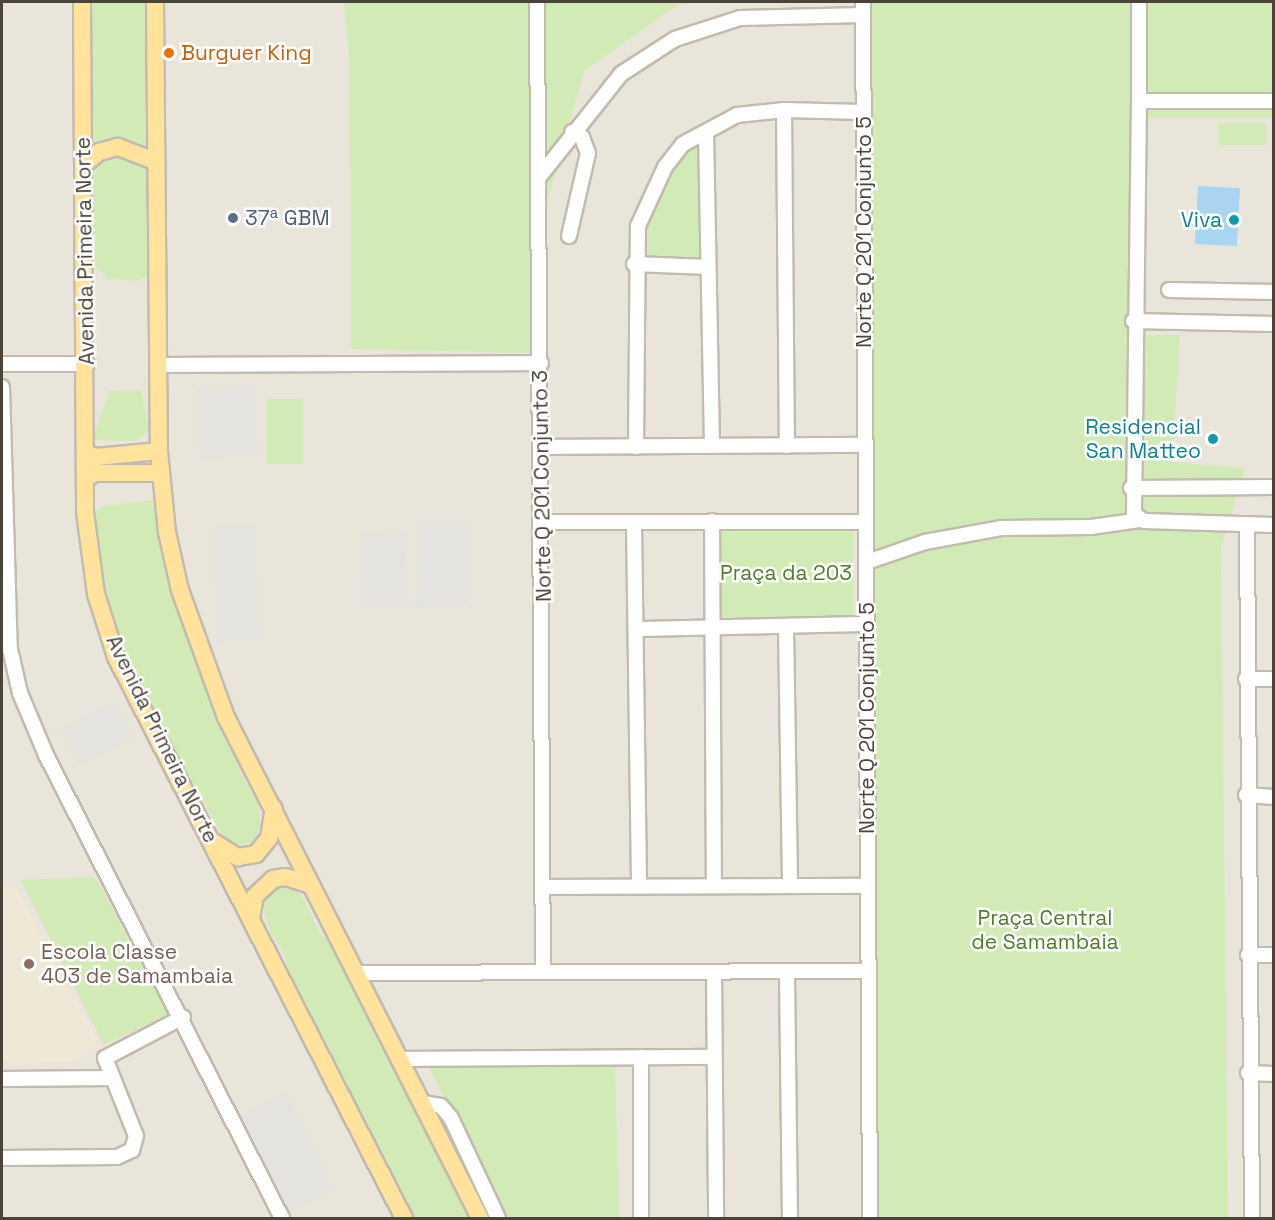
<!DOCTYPE html>
<html>
<head>
<meta charset="utf-8">
<style>
	body { margin:0 }
	#map { position:relative; width:1275px; height:1220px; overflow:hidden; background:#f6f3ec; font-family:"Space Grotesk",sans-serif }
	div>[style] { position:absolute }
	.residential>* { inset:0; background:#eae5da; transform-origin:0 0 }
	.education>* { inset:0; background:#efe8d6 }
	.green>* { inset:0; background:#d2eab5; transform-origin:0 0 }
	.parking>* { inset:0; background:#e5e3e0; transform-origin:0 0 }
	.water>* { inset:0; background:#a9d4f2; transform-origin:0 0 }
	.roads { filter:drop-shadow(2px 0 #c2bbae) drop-shadow(-2px 0 #c2bbae) drop-shadow(0 2px #c2bbae) drop-shadow(0 -2px #c2bbae) }
	.minor>* { height:14px; margin:-7px; padding:0 7px; transform-origin:7px; border-radius:7px; background:#fff }
	.major>* { height:16px; margin:-8px; padding:0 8px; transform-origin:8px; border-radius:8px; background:#ffe39c }
	.dots>* { width:16px; height:16px; translate:-50% -50%; box-sizing:border-box; border:3px solid #fff; border-radius:50% }
	span { translate:-50% -50%; white-space:nowrap; text-align:center; line-height:1.15; -webkit-text-stroke:5px #fff; paint-order:stroke }
	.food-label { font-size:21px; color:#c56008 }
	.left { translate:0 -50%; text-align:left }
	.service-label { font-size:21px; color:#4e5e75 }
	.culture-label { font-size:21px; color:#0d838f }
	.right { translate:-100% -50%; text-align:right }
	.street-label { font-size:21px; color:#4b4439 }
	.park-label { font-size:21px; color:#4a7f2a }
	.education-label { font-size:21px; color:#785e54 }
	.frame { position:absolute; inset:0; border:3px solid #4b4439; pointer-events:none }
</style>
</head>
<body>
<div id="map">
	<div class="residential">
		<div style="left:2px;top:2px;width:1271px;height:1216px"></div>
	</div>
	<div class="education">
		<div style="clip-path:polygon(2px 886px,16px 887px,98px 1042px,76px 1061px,2px 1062px)"></div>
	</div>
	<div class="green">
		<div style="clip-path:polygon(89px 2px,145px 2px,148px 275px,137px 281px,108px 279px,91px 262px)"></div>
		<div style="clip-path:polygon(344px 2px,691px 2px,676px 6px,584px 71px,548px 200px,533px 353px,351px 349px,350px 69px)"></div>
		<div style="clip-path:polygon(862px 2px,1273px 2px,1273px 118px,1136px 118px,1133px 335px,1180px 335px,1172px 462px,1245px 468px,1221px 548px,1228px 1218px,867px 1218px)"></div>
		<div style="clip-path:polygon(711px 121px,717px 274px,629px 274px,637px 209px,660px 158px)"></div>
		<div style="left:1218px;top:123px;width:48px;height:22px"></div>
		<div style="clip-path:polygon(141px 390px,149px 431px,136px 441px,92px 440px,110px 391px)"></div>
		<div style="left:266px;top:399px;width:37px;height:65px"></div>
		<div style="clip-path:polygon(154px 500px,159px 537px,188px 642px,243px 757px,239px 771px,259px 805px,260px 827px,253px 843px,234px 845px,221px 833px,117px 649px,96px 575px,93px 513px,102px 506px)"></div>
		<div style="left:718px;top:528px;width:135px;height:92px"></div>
		<div style="clip-path:polygon(95px 877px,168px 1014px,104px 1045px,21px 880px)"></div>
		<div style="clip-path:polygon(287px 885px,302px 896px,321px 935px,330px 940px,469px 1218px,413px 1218px,287px 977px,285px 956px,270px 932px,262px 902px,273px 887px)"></div>
		<div style="clip-path:polygon(427px 1063px,615px 1066px,619px 1218px,504px 1218px)"></div>
	</div>
	<div class="parking">
		<div style="left:255px;top:386px;width:70px;height:58px;rotate:88deg"></div>
		<div style="clip-path:polygon(466px 523px,468px 605px,411px 607px,411px 600px,419px 599px,418px 524px)"></div>
		<div style="left:255px;top:525px;width:115px;height:42px;rotate:88deg"></div>
		<div style="left:406px;top:532px;width:72px;height:45px;rotate:88deg"></div>
		<div style="left:115px;top:703px;width:39px;height:60px;rotate:64deg"></div>
		<div style="left:288px;top:1093px;width:108px;height:56px;rotate:65deg"></div>
	</div>
	<div class="water">
		<div style="left:1198px;top:186px;width:42px;height:58px;rotate:3deg"></div>
	</div>
	<div class="roads">
		<div class="minor">
			<div style="left:537px;top:2px;width:969px;rotate:89.65deg"></div>
			<div style="left:863px;top:2px;width:1216px;rotate:89.67deg"></div>
			<div style="left:1139px;top:2px;width:99px;rotate:90deg"></div>
			<div style="left:1139px;top:101px;width:135px"></div>
			<div style="left:1139px;top:101px;width:413px;rotate:90.7deg"></div>
			<div style="left:1134px;top:514px;width:12px;rotate:35deg"></div>
			<div style="left:1144px;top:521px;width:130px;rotate:1.8deg"></div>
			<div style="left:784px;top:110px;width:336px;rotate:89.5deg"></div>
			<div style="left:706px;top:132px;width:314px;rotate:88.9deg"></div>
			<div style="left:540px;top:176px;width:130px;rotate:-51.5deg"></div>
			<div style="left:621px;top:74px;width:64px;rotate:-32.9deg"></div>
			<div style="left:675px;top:39px;width:68px;rotate:-17.9deg"></div>
			<div style="left:740px;top:18px;width:123px;rotate:-1.4deg"></div>
			<div style="left:569px;top:236px;width:85px;rotate:-77.1deg"></div>
			<div style="left:588px;top:153px;width:17px;rotate:-111deg"></div>
			<div style="left:582px;top:137px;width:11px;rotate:-153deg"></div>
			<div style="left:634px;top:264px;width:74px;rotate:2.3deg"></div>
			<div style="left:1169px;top:290px;width:105px;rotate:1.1deg"></div>
			<div style="left:1133px;top:321px;width:141px;rotate:1.2deg"></div>
			<div style="left:2px;top:364px;width:85px"></div>
			<div style="left:158px;top:365px;width:383px;rotate:-0.3deg"></div>
			<div style="left:2px;top:387px;width:262px;rotate:88.3deg"></div>
			<div style="left:10px;top:649px;width:45px;rotate:77.2deg"></div>
			<div style="left:20px;top:693px;width:67px;rotate:67.2deg"></div>
			<div style="left:46px;top:755px;width:520px;rotate:62.99deg"></div>
			<div style="left:542px;top:447px;width:324px;rotate:-0.4deg"></div>
			<div style="left:636px;top:447px;width:221px;rotate:-89.5deg"></div>
			<div style="left:638px;top:226px;width:65px;rotate:-65.4deg"></div>
			<div style="left:665px;top:167px;width:29px;rotate:-52deg"></div>
			<div style="left:683px;top:144px;width:61px;rotate:-28.2deg"></div>
			<div style="left:737px;top:115px;width:47px;rotate:-6.1deg"></div>
			<div style="left:784px;top:110px;width:79px;rotate:1.5deg"></div>
			<div style="left:1131px;top:488px;width:143px;rotate:-0.4deg"></div>
			<div style="left:712px;top:521px;width:365px;rotate:89.7deg"></div>
			<div style="left:543px;top:522px;width:323px"></div>
			<div style="left:634px;top:523px;width:363px;rotate:89.2deg"></div>
			<div style="left:1247px;top:525px;width:693px;rotate:89.59deg"></div>
			<div style="left:867px;top:562px;width:61px;rotate:-19deg"></div>
			<div style="left:925px;top:542px;width:77px;rotate:-10.4deg"></div>
			<div style="left:1001px;top:528px;width:90px;rotate:-0.6deg"></div>
			<div style="left:1091px;top:527px;width:49px;rotate:-8.1deg"></div>
			<div style="left:786px;top:627px;width:259px;rotate:89.1deg"></div>
			<div style="left:638px;top:629px;width:229px;rotate:-1.3deg"></div>
			<div style="left:1246px;top:679px;width:28px"></div>
			<div style="left:1246px;top:795px;width:28px;rotate:4deg"></div>
			<div style="left:544px;top:887px;width:324px;rotate:-0.2deg"></div>
			<div style="left:1248px;top:955px;width:26px"></div>
			<div style="left:359px;top:973px;width:509px;rotate:-0.23deg"></div>
			<div style="left:714px;top:973px;width:245px;rotate:89.5deg"></div>
			<div style="left:787px;top:974px;width:244px;rotate:89.3deg"></div>
			<div style="left:641px;top:1057px;width:161px;rotate:90deg"></div>
			<div style="left:402px;top:1059px;width:313px;rotate:-0.4deg"></div>
			<div style="left:1248px;top:1073px;width:26px;rotate:2deg"></div>
			<div style="left:2px;top:1079px;width:109px;rotate:-0.5deg"></div>
			<div style="left:423px;top:1103px;width:18px;rotate:9deg"></div>
			<div style="left:441px;top:1106px;width:16px;rotate:50deg"></div>
			<div style="left:451px;top:1118px;width:110px;rotate:64.8deg"></div>
			<div style="left:2px;top:1158px;width:115px;rotate:-0.5deg"></div>
			<div style="left:117px;top:1157px;width:17px;rotate:-25deg"></div>
			<div style="left:132px;top:1150px;width:15px;rotate:-74deg"></div>
			<div style="left:136px;top:1136px;width:84px;rotate:-111.7deg"></div>
			<div style="left:105px;top:1058px;width:88px;rotate:-27.7deg"></div>
		</div>
		<div class="major">
			<div style="left:82px;top:2px;width:510px;rotate:89.66deg"></div>
			<div style="left:85px;top:512px;width:83px;rotate:82.4deg"></div>
			<div style="left:96px;top:594px;width:66px;rotate:72.4deg"></div>
			<div style="left:116px;top:657px;width:631px;rotate:62.83deg"></div>
			<div style="left:155px;top:2px;width:449px;rotate:89.5deg"></div>
			<div style="left:159px;top:451px;width:81px;rotate:84.4deg"></div>
			<div style="left:167px;top:532px;width:59px;rotate:77.4deg"></div>
			<div style="left:180px;top:590px;width:135px;rotate:70.1deg"></div>
			<div style="left:226px;top:717px;width:562px;rotate:63.12deg"></div>
			<div style="left:83px;top:165px;width:21px;rotate:-39deg"></div>
			<div style="left:99px;top:152px;width:20px;rotate:-15deg"></div>
			<div style="left:118px;top:147px;width:39px;rotate:21deg"></div>
			<div style="left:85px;top:453px;width:12px;rotate:20deg"></div>
			<div style="left:96px;top:457px;width:63px;rotate:-5.4deg"></div>
			<div style="left:85px;top:479px;width:12px;rotate:-31deg"></div>
			<div style="left:95px;top:473px;width:66px"></div>
			<div style="left:212px;top:841px;width:31px;rotate:32deg"></div>
			<div style="left:238px;top:857px;width:18px;rotate:-9deg"></div>
			<div style="left:256px;top:854px;width:21px;rotate:-51deg"></div>
			<div style="left:269px;top:838px;width:30px;rotate:-81deg"></div>
			<div style="left:251px;top:920px;width:24px;rotate:-81deg"></div>
			<div style="left:255px;top:896px;width:25px;rotate:-43deg"></div>
			<div style="left:273px;top:879px;width:13px;rotate:-9deg"></div>
			<div style="left:286px;top:877px;width:25px;rotate:18deg"></div>
		</div>
	</div>
	<div class="dots">
		<div style="left:169px;top:53px;background:#e8710a"></div>
		<div style="left:233px;top:218px;background:#5c6f8a"></div>
		<div style="left:1234px;top:220px;background:#0f9aa8"></div>
		<div style="left:1213px;top:439px;background:#0f9aa8"></div>
		<div style="left:29px;top:964px;background:#8d6e63"></div>
	</div>
	<div class="food-label">
		<span class="left" style="left:181px;top:53px">Burguer King</span>
	</div>
	<div class="service-label">
		<span class="left" style="left:245px;top:218px">37ª GBM</span>
	</div>
	<div class="culture-label">
		<span class="right" style="left:1222px;top:220px">Viva</span>
		<span class="right" style="left:1201px;top:439px">Residencial<br>San Matteo</span>
	</div>
	<div class="street-label">
		<span style="left:864px;top:232px;rotate:-90deg">Norte Q 201 Conjunto 5</span>
		<span style="left:85px;top:251px;rotate:-91deg">Avenida Primeira Norte</span>
		<span style="left:542px;top:486px;rotate:-91deg">Norte Q 201 Conjunto 3</span>
		<span style="left:867px;top:718px;rotate:-90deg">Norte Q 201 Conjunto 5</span>
		<span style="left:162px;top:739px;rotate:64deg">Avenida Primeira Norte</span>
	</div>
	<div class="park-label">
		<span style="left:786px;top:573px">Praça da 203</span>
		<span style="left:1045px;top:930px">Praça Central<br>de Samambaia</span>
	</div>
	<div class="education-label">
		<span class="left" style="left:41px;top:964px">Escola Classe<br>403 de Samambaia</span>
	</div>
	<div class="frame"></div>
</div>
</body>
</html>
